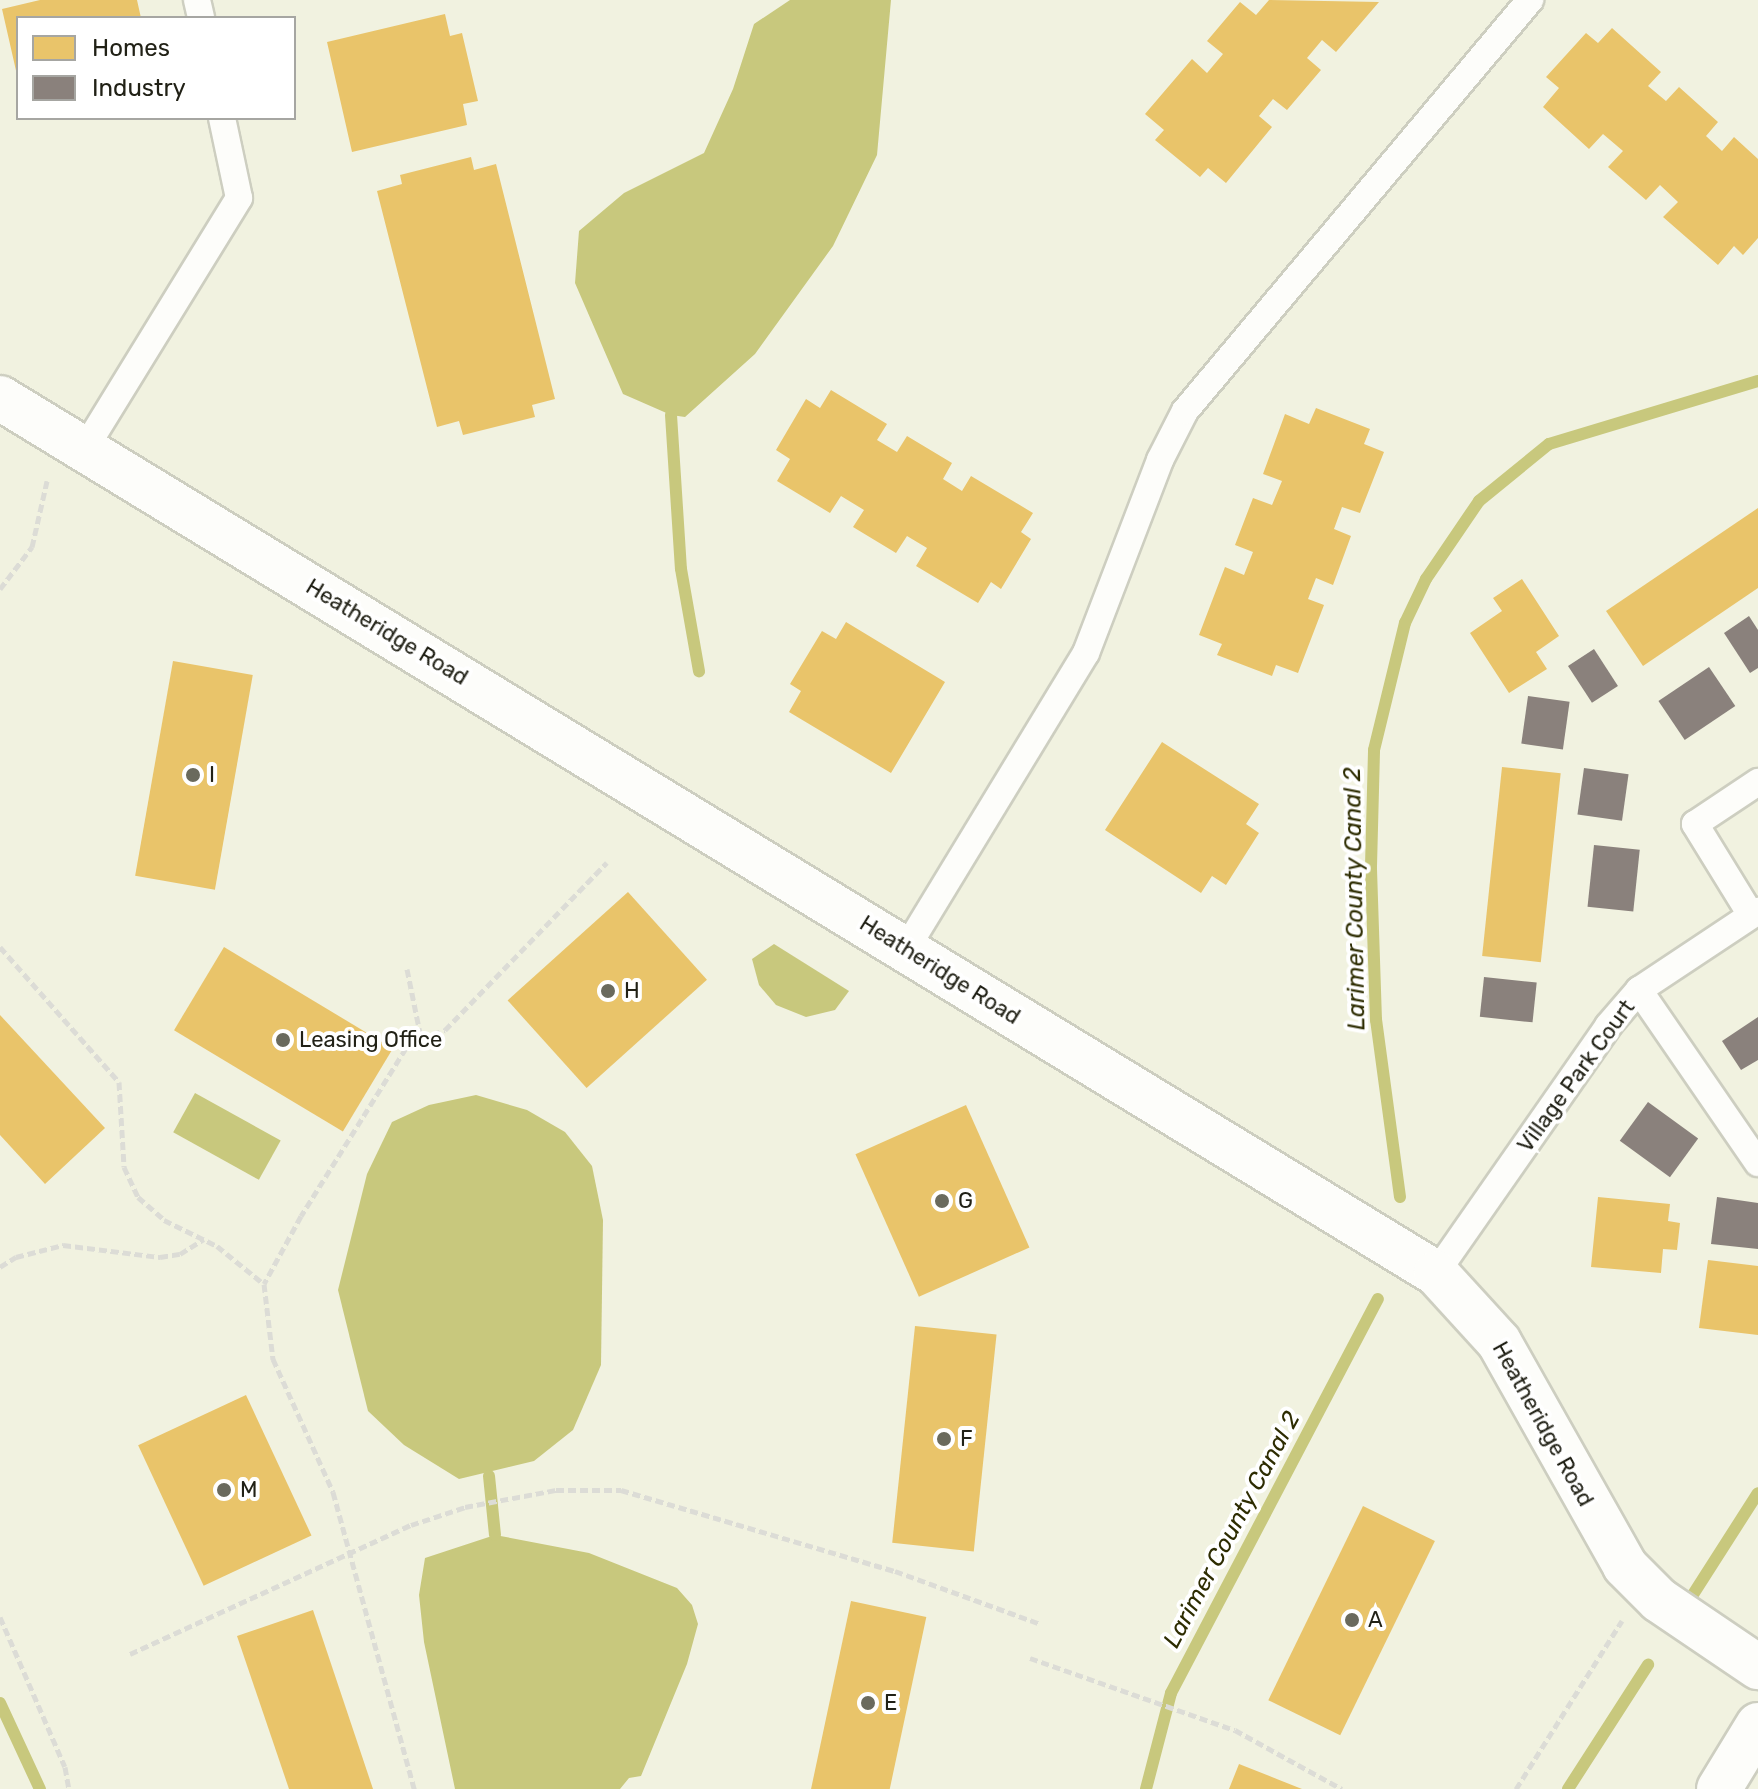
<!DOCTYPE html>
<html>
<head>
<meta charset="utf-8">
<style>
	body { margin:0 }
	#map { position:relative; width:1758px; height:1789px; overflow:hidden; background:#f1f2e0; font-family:Rubik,sans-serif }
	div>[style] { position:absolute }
	.water>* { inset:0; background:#c8c87d; transform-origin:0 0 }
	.homes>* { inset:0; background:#e9c46a; transform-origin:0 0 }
	.industry>* { inset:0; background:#8a817c; transform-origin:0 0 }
	.stream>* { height:12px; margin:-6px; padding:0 6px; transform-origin:6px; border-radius:6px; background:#c8c87d }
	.path>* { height:5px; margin-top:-2.5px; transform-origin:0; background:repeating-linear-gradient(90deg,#dcdcd6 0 8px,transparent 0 12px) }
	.roads { filter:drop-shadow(2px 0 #cdcec0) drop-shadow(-2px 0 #cdcec0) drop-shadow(0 2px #cdcec0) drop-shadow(0 -2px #cdcec0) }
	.service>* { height:26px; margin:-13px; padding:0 13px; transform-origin:13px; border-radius:13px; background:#fdfdfa }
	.minor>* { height:44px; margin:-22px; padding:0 22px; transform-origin:22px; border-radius:22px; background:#fdfdfa }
	.dots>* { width:22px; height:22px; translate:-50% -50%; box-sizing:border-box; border:4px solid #fff; border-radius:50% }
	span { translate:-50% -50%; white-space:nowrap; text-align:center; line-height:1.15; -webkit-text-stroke:8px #fff; paint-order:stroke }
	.street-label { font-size:22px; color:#212116 }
	.poi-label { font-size:22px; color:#212116 }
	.left { translate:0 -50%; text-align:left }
	.water-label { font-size:24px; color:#2d2c01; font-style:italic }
	.legend { position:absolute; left:16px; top:16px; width:280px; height:104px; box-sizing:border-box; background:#fff; border:2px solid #a6a6a2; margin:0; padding:10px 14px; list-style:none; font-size:24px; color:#212116 }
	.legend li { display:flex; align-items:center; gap:16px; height:40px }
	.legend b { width:40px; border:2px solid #a6a6a2 }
</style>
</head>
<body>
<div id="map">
	<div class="water">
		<div style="clip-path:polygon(790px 0,891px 0,877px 155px,833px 246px,755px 354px,685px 417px,671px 415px,623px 394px,575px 283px,579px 231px,624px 193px,704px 153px,733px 89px,754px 24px)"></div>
		<div style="clip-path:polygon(774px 944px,849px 991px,835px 1010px,806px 1017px,776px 1005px,759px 985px,752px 959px)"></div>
		<div style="left:195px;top:1093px;width:98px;height:45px;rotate:29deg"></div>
		<div style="clip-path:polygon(476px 1095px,527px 1110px,565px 1132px,592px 1166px,603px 1220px,601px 1365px,573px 1430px,534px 1461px,459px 1479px,404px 1445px,368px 1411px,338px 1290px,367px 1174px,392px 1122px,429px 1105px)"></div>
		<div style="clip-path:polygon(495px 1535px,589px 1553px,677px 1588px,692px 1605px,698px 1624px,687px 1664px,641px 1776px,629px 1778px,620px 1789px,455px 1789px,424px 1642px,419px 1595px,425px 1558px)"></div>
	</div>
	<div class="homes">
		<div style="clip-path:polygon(40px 0,137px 0,141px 18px,18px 18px,17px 75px,2px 9px)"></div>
		<div style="clip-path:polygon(1269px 0,1379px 2px,1336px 52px,1322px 40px,1307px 58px,1321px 70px,1287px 110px,1273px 99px,1259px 116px,1272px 127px,1226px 183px,1208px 168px,1200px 177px,1155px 140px,1164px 130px,1145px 114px,1192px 59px,1207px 73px,1223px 54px,1207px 41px,1240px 2px,1256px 15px)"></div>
		<div style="clip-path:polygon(445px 14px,450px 36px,462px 33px,478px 101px,463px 104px,467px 125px,352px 152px,327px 42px)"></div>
		<div style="clip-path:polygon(1612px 28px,1661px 72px,1648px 86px,1666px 101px,1679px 87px,1718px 122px,1706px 136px,1722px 151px,1734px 137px,1758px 159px,1758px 238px,1743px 255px,1734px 246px,1718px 265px,1663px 217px,1678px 202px,1660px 185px,1646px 200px,1608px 167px,1623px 151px,1603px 134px,1589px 149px,1543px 107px,1559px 88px,1546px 77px,1586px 33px,1598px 43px)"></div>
		<div style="clip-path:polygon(471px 157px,474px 170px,496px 164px,555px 399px,532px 405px,535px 417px,463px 435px,459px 421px,437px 427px,377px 191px,402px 184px,400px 175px)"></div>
		<div style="clip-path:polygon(831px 390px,887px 424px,877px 440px,897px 452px,907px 436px,952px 463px,943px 479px,962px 491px,971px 476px,1033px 513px,1021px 532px,1031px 539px,1001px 589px,991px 582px,978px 603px,916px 566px,927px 548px,907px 536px,896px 553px,853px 527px,864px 510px,841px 496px,830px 513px,777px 481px,790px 459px,776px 450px,806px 399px,820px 408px)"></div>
		<div style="clip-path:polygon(1316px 408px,1370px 429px,1364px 444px,1384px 452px,1360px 513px,1342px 507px,1334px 529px,1351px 536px,1333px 585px,1316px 578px,1308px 599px,1324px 605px,1298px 673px,1276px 665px,1272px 676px,1217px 655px,1222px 644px,1199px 635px,1225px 567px,1244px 575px,1253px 552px,1235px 545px,1253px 498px,1272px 505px,1282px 481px,1263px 474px,1285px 414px,1309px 424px)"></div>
		<div style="clip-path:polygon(1758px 508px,1758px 588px,1643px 666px,1606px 611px)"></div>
		<div style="clip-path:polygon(1522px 579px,1559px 636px,1536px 652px,1547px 669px,1509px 693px,1470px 633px,1502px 611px,1493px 598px)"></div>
		<div style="clip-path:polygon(846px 622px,945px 682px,891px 773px,789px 712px,801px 691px,790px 684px,822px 631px,836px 639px)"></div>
		<div style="left:173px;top:661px;width:81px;height:218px;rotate:10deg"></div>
		<div style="clip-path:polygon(1162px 742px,1259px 804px,1246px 824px,1259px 833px,1226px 885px,1212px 876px,1201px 893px,1105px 830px)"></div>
		<div style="left:1502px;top:767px;width:59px;height:190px;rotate:6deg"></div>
		<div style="left:628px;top:892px;width:118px;height:162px;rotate:48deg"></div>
		<div style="left:224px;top:947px;width:197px;height:97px;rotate:31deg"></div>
		<div style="clip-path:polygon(0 1015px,105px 1128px,45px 1184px,0 1135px)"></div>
		<div style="left:966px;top:1105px;width:156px;height:121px;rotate:66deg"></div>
		<div style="clip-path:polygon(1598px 1197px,1670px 1204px,1668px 1221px,1680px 1223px,1677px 1250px,1663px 1249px,1661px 1273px,1591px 1267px)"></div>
		<div style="clip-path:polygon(1708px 1260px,1758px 1266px,1758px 1335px,1699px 1328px)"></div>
		<div style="left:915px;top:1326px;width:82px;height:218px;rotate:6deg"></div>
		<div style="left:246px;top:1395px;width:155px;height:119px;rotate:65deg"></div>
		<div style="left:1363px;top:1506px;width:80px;height:216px;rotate:26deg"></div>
		<div style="left:851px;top:1601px;width:77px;height:193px;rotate:12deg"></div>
		<div style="clip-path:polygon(313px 1610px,373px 1789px,289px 1789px,237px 1636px)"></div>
		<div style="clip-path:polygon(1239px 1764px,1302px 1789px,1229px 1789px)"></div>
	</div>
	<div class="industry">
		<div style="clip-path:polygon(1749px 616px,1758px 630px,1758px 668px,1750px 673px,1724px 633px)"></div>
		<div style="left:1594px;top:649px;width:44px;height:31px;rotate:57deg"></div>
		<div style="left:1709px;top:667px;width:47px;height:61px;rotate:56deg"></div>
		<div style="left:1528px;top:696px;width:42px;height:48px;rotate:8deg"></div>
		<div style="left:1584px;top:768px;width:45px;height:47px;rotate:8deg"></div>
		<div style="left:1594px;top:845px;width:46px;height:62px;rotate:6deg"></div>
		<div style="left:1484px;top:977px;width:53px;height:40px;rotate:6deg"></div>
		<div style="clip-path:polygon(1758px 1017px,1758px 1060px,1741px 1070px,1722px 1041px)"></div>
		<div style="left:1648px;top:1102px;width:62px;height:48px;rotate:36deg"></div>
		<div style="clip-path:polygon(1717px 1197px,1758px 1203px,1758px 1249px,1711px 1244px)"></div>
	</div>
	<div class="stream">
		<div style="left:671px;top:415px;width:154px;rotate:86.3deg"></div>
		<div style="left:681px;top:569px;width:104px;rotate:80deg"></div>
		<div style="left:1400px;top:1197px;width:179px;rotate:-97.7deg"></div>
		<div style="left:1376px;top:1020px;width:154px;rotate:-91.9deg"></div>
		<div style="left:1371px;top:866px;width:116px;rotate:-88.5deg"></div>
		<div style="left:1374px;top:750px;width:131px;rotate:-76.3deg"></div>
		<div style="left:1405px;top:623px;width:49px;rotate:-64.5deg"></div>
		<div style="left:1426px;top:579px;width:94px;rotate:-55.8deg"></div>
		<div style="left:1479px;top:501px;width:90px;rotate:-39.2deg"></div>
		<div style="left:1549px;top:444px;width:218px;rotate:-16.8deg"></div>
		<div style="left:489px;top:1476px;width:59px;rotate:84.2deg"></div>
		<div style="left:1685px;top:1607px;width:135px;rotate:-57.4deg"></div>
		<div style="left:0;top:1703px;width:95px;rotate:65.1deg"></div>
		<div style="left:1146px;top:1789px;width:99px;rotate:-75.4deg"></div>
		<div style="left:1171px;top:1693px;width:445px;rotate:-62.3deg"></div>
		<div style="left:1568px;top:1789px;width:148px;rotate:-57.2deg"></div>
	</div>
	<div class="path">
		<div style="left:0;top:589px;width:53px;rotate:-52.7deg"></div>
		<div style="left:32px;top:547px;width:68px;rotate:-77.2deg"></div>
		<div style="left:0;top:947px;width:180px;rotate:48.6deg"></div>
		<div style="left:119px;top:1082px;width:85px;rotate:86.6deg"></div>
		<div style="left:124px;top:1167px;width:33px;rotate:65deg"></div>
		<div style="left:138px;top:1197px;width:35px;rotate:41deg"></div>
		<div style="left:164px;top:1220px;width:59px;rotate:26.1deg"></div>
		<div style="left:217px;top:1246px;width:60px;rotate:39deg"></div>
		<div style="left:407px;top:969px;width:70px;rotate:78.5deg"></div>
		<div style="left:421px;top:1038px;width:18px;rotate:146deg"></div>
		<div style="left:406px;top:1048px;width:198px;rotate:122deg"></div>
		<div style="left:301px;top:1216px;width:77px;rotate:118.6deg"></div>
		<div style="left:264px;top:1284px;width:76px;rotate:83.2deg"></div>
		<div style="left:273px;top:1359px;width:146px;rotate:65.7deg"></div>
		<div style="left:333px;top:1492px;width:308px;rotate:74.7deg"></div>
		<div style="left:421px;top:1038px;width:25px;rotate:-18deg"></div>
		<div style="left:445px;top:1030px;width:233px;rotate:-46deg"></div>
		<div style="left:0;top:1267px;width:19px;rotate:-32deg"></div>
		<div style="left:16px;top:1257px;width:49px;rotate:-14.3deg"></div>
		<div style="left:63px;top:1245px;width:98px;rotate:7.1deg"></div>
		<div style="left:160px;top:1257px;width:20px;rotate:-9deg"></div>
		<div style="left:180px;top:1254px;width:28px;rotate:-32deg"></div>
		<div style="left:0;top:1617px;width:163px;rotate:66.6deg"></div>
		<div style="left:65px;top:1767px;width:22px;rotate:80deg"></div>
		<div style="left:130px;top:1654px;width:309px;rotate:-24.7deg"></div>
		<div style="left:411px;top:1525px;width:57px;rotate:-18.4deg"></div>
		<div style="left:465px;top:1507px;width:93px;rotate:-10.6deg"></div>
		<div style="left:556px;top:1490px;width:65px"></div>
		<div style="left:621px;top:1490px;width:286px;rotate:16.5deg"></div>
		<div style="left:895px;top:1571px;width:155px;rotate:20deg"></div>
		<div style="left:1030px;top:1658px;width:217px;rotate:19.4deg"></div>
		<div style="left:1235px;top:1730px;width:122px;rotate:28.9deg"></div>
		<div style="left:1516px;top:1789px;width:199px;rotate:-57.8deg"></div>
	</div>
	<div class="roads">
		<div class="service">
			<div style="left:197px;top:0;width:18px;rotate:77deg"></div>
			<div style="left:84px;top:450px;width:296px;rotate:-58.4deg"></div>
			<div style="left:239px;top:198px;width:82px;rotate:-102deg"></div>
			<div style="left:1751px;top:915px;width:107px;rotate:-121.6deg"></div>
			<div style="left:1695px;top:824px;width:76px;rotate:-33.7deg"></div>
			<div style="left:906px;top:949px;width:346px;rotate:-58.7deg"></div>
			<div style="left:1086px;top:653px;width:207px;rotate:-69deg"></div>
			<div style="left:1160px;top:460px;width:55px;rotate:-63deg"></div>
			<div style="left:1185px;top:411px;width:537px;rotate:-49.99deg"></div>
			<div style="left:1639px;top:990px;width:210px;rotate:55.5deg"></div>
			<div style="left:1436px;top:1273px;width:301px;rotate:-55.1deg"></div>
			<div style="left:1608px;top:1026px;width:48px;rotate:-49.3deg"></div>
			<div style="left:1639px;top:990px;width:143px;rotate:-33.6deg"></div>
		</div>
		<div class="minor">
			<div style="left:0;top:398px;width:1682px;rotate:31.36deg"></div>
			<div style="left:1436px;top:1273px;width:93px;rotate:47.6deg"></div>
			<div style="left:1499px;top:1342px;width:257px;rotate:60.6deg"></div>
			<div style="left:1625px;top:1566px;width:48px;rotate:45deg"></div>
			<div style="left:1659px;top:1600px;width:120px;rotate:34.1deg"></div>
			<div style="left:1719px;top:1789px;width:75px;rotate:-58.6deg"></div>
		</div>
	</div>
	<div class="dots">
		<div style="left:193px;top:775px;background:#6a6a5d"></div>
		<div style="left:608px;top:991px;background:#6a6a5d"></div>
		<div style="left:283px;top:1040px;background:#6a6a5d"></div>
		<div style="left:942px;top:1201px;background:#6a6a5d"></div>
		<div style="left:944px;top:1439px;background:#6a6a5d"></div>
		<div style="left:224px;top:1490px;background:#6a6a5d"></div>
		<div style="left:1352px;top:1620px;background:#6a6a5d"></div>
		<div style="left:868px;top:1703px;background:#6a6a5d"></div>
	</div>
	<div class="street-label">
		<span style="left:387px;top:632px;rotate:31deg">Heatheridge Road</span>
		<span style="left:940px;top:970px;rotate:32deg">Heatheridge Road</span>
		<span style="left:1576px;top:1076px;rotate:-54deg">Village Park Court</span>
		<span style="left:1543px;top:1424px;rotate:61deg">Heatheridge Road</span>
	</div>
	<div class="poi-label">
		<span class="left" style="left:209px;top:775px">I</span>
		<span class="left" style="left:624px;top:991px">H</span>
		<span class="left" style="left:299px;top:1040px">Leasing Office</span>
		<span class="left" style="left:958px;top:1201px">G</span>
		<span class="left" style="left:960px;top:1439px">F</span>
		<span class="left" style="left:240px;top:1490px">M</span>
		<span class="left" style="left:1368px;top:1620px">A</span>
		<span class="left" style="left:884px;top:1703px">E</span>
	</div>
	<div class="water-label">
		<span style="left:1355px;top:899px;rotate:-91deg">Larimer County Canal 2</span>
		<span style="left:1232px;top:1530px;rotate:-62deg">Larimer County Canal 2</span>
	</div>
	<ul class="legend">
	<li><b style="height:22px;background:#e9c46a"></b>Homes</li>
	<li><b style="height:22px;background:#8a817c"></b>Industry</li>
	</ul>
</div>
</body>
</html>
